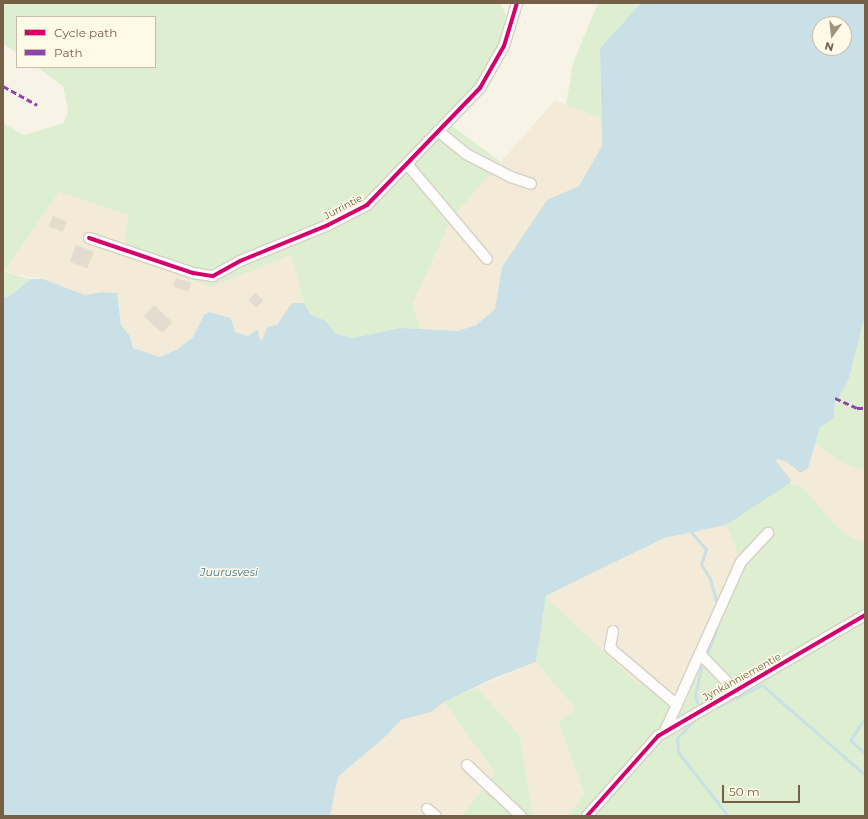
<!DOCTYPE html>
<html>
<head>
<meta charset="utf-8">
<style>
	body { margin:0 }
	#map { position:relative; width:868px; height:819px; overflow:hidden; background:#f7f4e7; font-family:Montserrat,sans-serif }
	div>[style] { position:absolute }
	.residential>* { inset:0; background:#f3ebd7 }
	.green>* { inset:0; background:#deefd1 }
	.water>* { inset:0; background:#c9e0e7 }
	.stream>* { height:3px; margin:-1.5px; padding:0 1.5px; transform-origin:1.5px; border-radius:1.5px; background:#c9e0e7 }
	.building>* { inset:0; background:#e3dccf; transform-origin:0 0 }
	.roads { filter:drop-shadow(1px 0 #d5d0c5) drop-shadow(-1px 0 #d5d0c5) drop-shadow(0 1px #d5d0c5) drop-shadow(0 -1px #d5d0c5) }
	.minor>* { height:10px; margin:-5px; padding:0 5px; transform-origin:5px; border-radius:5px; background:#fefdfb }
	.quiet>* { height:3px; margin-top:-1.5px; transform-origin:0; background:repeating-linear-gradient(90deg,#8e44ad 0 6px,transparent 0 9px) }
	.cycleway>* { height:4px; margin:-2px; padding:0 2px; transform-origin:2px; border-radius:2px; background:#d6006c }
	span { translate:-50% -50%; white-space:nowrap; text-align:center; line-height:1.15; -webkit-text-stroke:3px #fffae8; paint-order:stroke }
	.street-label { font-size:10px; color:#755f47 }
	.water-label { font-size:11px; color:#427791; font-style:italic }
	.frame { position:absolute; inset:0; border:4px solid #755f47; pointer-events:none }
	.legend { position:absolute; left:16px; top:16px; width:140px; height:52px; box-sizing:border-box; background:#fffae8; border:1px solid #c8bca8; margin:0; padding:5px 7px; list-style:none; font-size:12px; color:#755f47 }
	.legend li { display:flex; align-items:center; gap:8px; height:20px }
	.legend b { width:20px; border:1px solid #c8bca8 }
	.north { position:absolute; left:812px; top:16px; width:40px; height:40px; box-sizing:border-box; background:#fffae8; border:1px solid #c8bca8; border-radius:50%; rotate:195deg; font-size:11px; font-weight:700; line-height:16px; text-align:center; color:#755f47 }
	.north::after { content:''; display:block; margin:auto; width:14px; height:18px; background:#a2937f; clip-path:polygon(50% 0,100% 100%,50% 72%,0 100%) }
	.scale { position:absolute; left:722px; top:785px; width:78px; height:18px; box-sizing:border-box; border:2px solid #755f47; border-top:0; padding-left:5px; font-size:12px; line-height:14px; white-space:nowrap; color:#755f47; -webkit-text-stroke:3px #fffae8; paint-order:stroke }
</style>
</head>
<body>
<div id="map">
	<div class="residential">
		<div style="clip-path:polygon(555px 100px,601px 118px,602px 146px,579px 186px,547px 200px,502px 267px,495px 309px,476px 325px,458px 331px,421px 330px,412px 305px,452px 218px)"></div>
		<div style="clip-path:polygon(59px 192px,128px 215px,123px 255px,212px 287px,291px 255px,304px 303px,292px 303px,277px 325px,263px 341px,235px 332px,231px 318px,204px 315px,193px 337px,178px 349px,160px 357px,139px 352px,133px 348px,130px 336px,121px 325px,117px 293px,102px 292px,85px 295px,43px 279px,4px 272px)"></div>
		<div style="clip-path:polygon(815px 443px,838px 461px,859px 469px,865px 469px,865px 543px,843px 533px,802px 487px,790px 483px,788px 476px,776px 461px,777px 459px,787px 462px,795px 470px,812px 453px)"></div>
		<div style="clip-path:polygon(726px 525px,741px 562px,677px 705px,652px 684px,606px 689px,558px 722px,584px 793px,568px 816px,533px 816px,520px 736px,477px 687px,536px 662px,546px 597px,664px 538px)"></div>
		<div style="clip-path:polygon(444px 702px,495px 773px,461px 816px,330px 816px,338px 777px,386px 736px,401px 720px,431px 712px)"></div>
	</div>
	<div class="green">
		<div style="clip-path:polygon(3px 3px,500px 3px,511px 24px,480px 88px,449px 120px,451px 125px,501px 162px,452px 218px,412px 305px,421px 330px,400px 328px,352px 338px,335px 333px,326px 321px,310px 314px,304px 303px,291px 255px,212px 287px,123px 255px,128px 215px,59px 192px,4px 272px,31px 279px,8px 297px,3px 296px,3px 123px,24px 135px,64px 123px,68px 110px,63px 86px,37px 67px,155px 67px,155px 17px,17px 17px,17px 53px,3px 44px)"></div>
		<div style="clip-path:polygon(598px 3px,641px 3px,600px 48px,601px 118px,566px 105px,573px 63px)"></div>
		<div style="clip-path:polygon(865px 316px,865px 469px,859px 469px,838px 461px,815px 443px,820px 426px,834px 418px,835px 398px,849px 378px)"></div>
		<div style="clip-path:polygon(790px 483px,802px 487px,843px 533px,865px 543px,865px 816px,568px 816px,584px 793px,558px 722px,576px 709px,536px 662px,546px 597px,639px 685px,652px 684px,677px 705px,741px 562px,726px 525px,664px 538px,650px 545px,643px 527px)"></div>
		<div style="clip-path:polygon(477px 687px,520px 736px,533px 816px,461px 816px,495px 773px,444px 702px)"></div>
	</div>
	<div class="water">
		<div style="clip-path:polygon(evenodd,641px 3px,865px 3px,865px 316px,849px 378px,839px 398px,835px 398px,834px 418px,820px 427px,808px 468px,800px 473px,787px 462px,777px 459px,776px 461px,791px 480px,790px 483px,726px 525px,664px 538px,546px 596px,536px 662px,492px 679px,444px 702px,431px 712px,401px 720px,386px 736px,338px 777px,330px 816px,3px 816px,3px 296px,8px 297px,31px 279px,43px 279px,85px 295px,102px 292px,117px 293px,121px 325px,130px 336px,133px 348px,160px 357px,178px 349px,193px 337px,204px 315px,209px 312px,231px 318px,235px 332px,248px 336px,258px 329px,259px 338px,262px 341px,267px 327px,277px 325px,292px 303px,304px 303px,310px 314px,326px 321px,335px 333px,352px 338px,400px 328px,458px 331px,476px 325px,495px 309px,502px 267px,547px 200px,579px 186px,602px 146px,600px 48px,641px 3px,820px 24px,844px 24px,844px 48px,820px 48px,820px 24px)"></div>
	</div>
	<div class="stream">
		<div style="left:691px;top:532px;width:23px;rotate:49deg"></div>
		<div style="left:706px;top:549px;width:16px;rotate:108deg"></div>
		<div style="left:701px;top:564px;width:17px;rotate:59deg"></div>
		<div style="left:710px;top:579px;width:22px;rotate:74deg"></div>
		<div style="left:708px;top:651px;width:22px;rotate:-69deg"></div>
		<div style="left:697px;top:702px;width:7px;rotate:-106deg"></div>
		<div style="left:695px;top:695px;width:28px;rotate:-77deg"></div>
		<div style="left:715px;top:708px;width:52px;rotate:-26.1deg"></div>
		<div style="left:762px;top:685px;width:137px;rotate:41.1deg"></div>
		<div style="left:865px;top:718px;width:27px;rotate:124deg"></div>
		<div style="left:850px;top:740px;width:20px;rotate:41deg"></div>
		<div style="left:694px;top:720px;width:25px;rotate:133deg"></div>
		<div style="left:677px;top:738px;width:14px;rotate:86deg"></div>
		<div style="left:678px;top:752px;width:81px;rotate:52deg"></div>
	</div>
	<div class="building">
		<div style="left:53px;top:216px;width:15px;height:11px;rotate:23deg"></div>
		<div style="left:76px;top:245px;width:19px;height:18px;rotate:21deg"></div>
		<div style="left:176px;top:278px;width:16px;height:9px;rotate:18deg"></div>
		<div style="left:255px;top:293px;width:11px;height:10px;rotate:41deg"></div>
		<div style="left:154px;top:305px;width:25px;height:15px;rotate:43deg"></div>
	</div>
	<div class="roads">
		<div class="minor">
			<div style="left:438px;top:131px;width:36px;rotate:39deg"></div>
			<div style="left:466px;top:154px;width:51px;rotate:27.1deg"></div>
			<div style="left:511px;top:177px;width:21px;rotate:19deg"></div>
			<div style="left:407px;top:164px;width:124px;rotate:49.9deg"></div>
			<div style="left:89px;top:238px;width:110px;rotate:18.6deg"></div>
			<div style="left:193px;top:273px;width:20px;rotate:9deg"></div>
			<div style="left:213px;top:276px;width:31px;rotate:-29deg"></div>
			<div style="left:240px;top:261px;width:95px;rotate:-22.2deg"></div>
			<div style="left:328px;top:225px;width:44px;rotate:-27.1deg"></div>
			<div style="left:367px;top:205px;width:163px;rotate:-46deg"></div>
			<div style="left:480px;top:88px;width:48px;rotate:-60.3deg"></div>
			<div style="left:504px;top:46px;width:45px;rotate:-73.2deg"></div>
			<div style="left:613px;top:631px;width:17px;rotate:100deg"></div>
			<div style="left:610px;top:648px;width:88px;rotate:40.4deg"></div>
			<div style="left:700px;top:654px;width:52px;rotate:45.8deg"></div>
			<div style="left:665px;top:731px;width:185px;rotate:-65.8deg"></div>
			<div style="left:741px;top:562px;width:40px;rotate:-47deg"></div>
			<div style="left:467px;top:765px;width:74px;rotate:43.4deg"></div>
			<div style="left:427px;top:809px;width:11px;rotate:38deg"></div>
			<div style="left:587px;top:816px;width:107px;rotate:-48.4deg"></div>
			<div style="left:658px;top:736px;width:240px;rotate:-30.3deg"></div>
		</div>
	</div>
	<div class="quiet">
		<div style="left:3px;top:86px;width:39px;rotate:29deg"></div>
		<div style="left:835px;top:398px;width:24px;rotate:24deg"></div>
		<div style="left:857px;top:408px;width:8px"></div>
	</div>
	<div class="cycleway">
		<div style="left:89px;top:238px;width:110px;rotate:18.6deg"></div>
		<div style="left:193px;top:273px;width:20px;rotate:9deg"></div>
		<div style="left:213px;top:276px;width:31px;rotate:-29deg"></div>
		<div style="left:240px;top:261px;width:95px;rotate:-22.2deg"></div>
		<div style="left:328px;top:225px;width:44px;rotate:-27.1deg"></div>
		<div style="left:367px;top:205px;width:163px;rotate:-46deg"></div>
		<div style="left:480px;top:88px;width:48px;rotate:-60.3deg"></div>
		<div style="left:504px;top:46px;width:45px;rotate:-73.2deg"></div>
		<div style="left:587px;top:816px;width:107px;rotate:-48.4deg"></div>
		<div style="left:658px;top:736px;width:240px;rotate:-30.3deg"></div>
	</div>
	<div class="street-label">
		<span style="left:343px;top:207px;rotate:-28deg">Jurrintie</span>
		<span style="left:742px;top:677px;rotate:-29deg">Jynkänniementie</span>
	</div>
	<div class="water-label">
		<span style="left:229px;top:572px">Juurusvesi</span>
	</div>
	<div class="frame"></div>
	<ul class="legend">
	<li><b style="height:5px;background:#d6006c"></b>Cycle path</li>
	<li><b style="height:5px;background:#8e44ad"></b>Path</li>
	</ul>
	<div class="north">N</div>
	<div class="scale">50 m</div>
</div>
</body>
</html>
